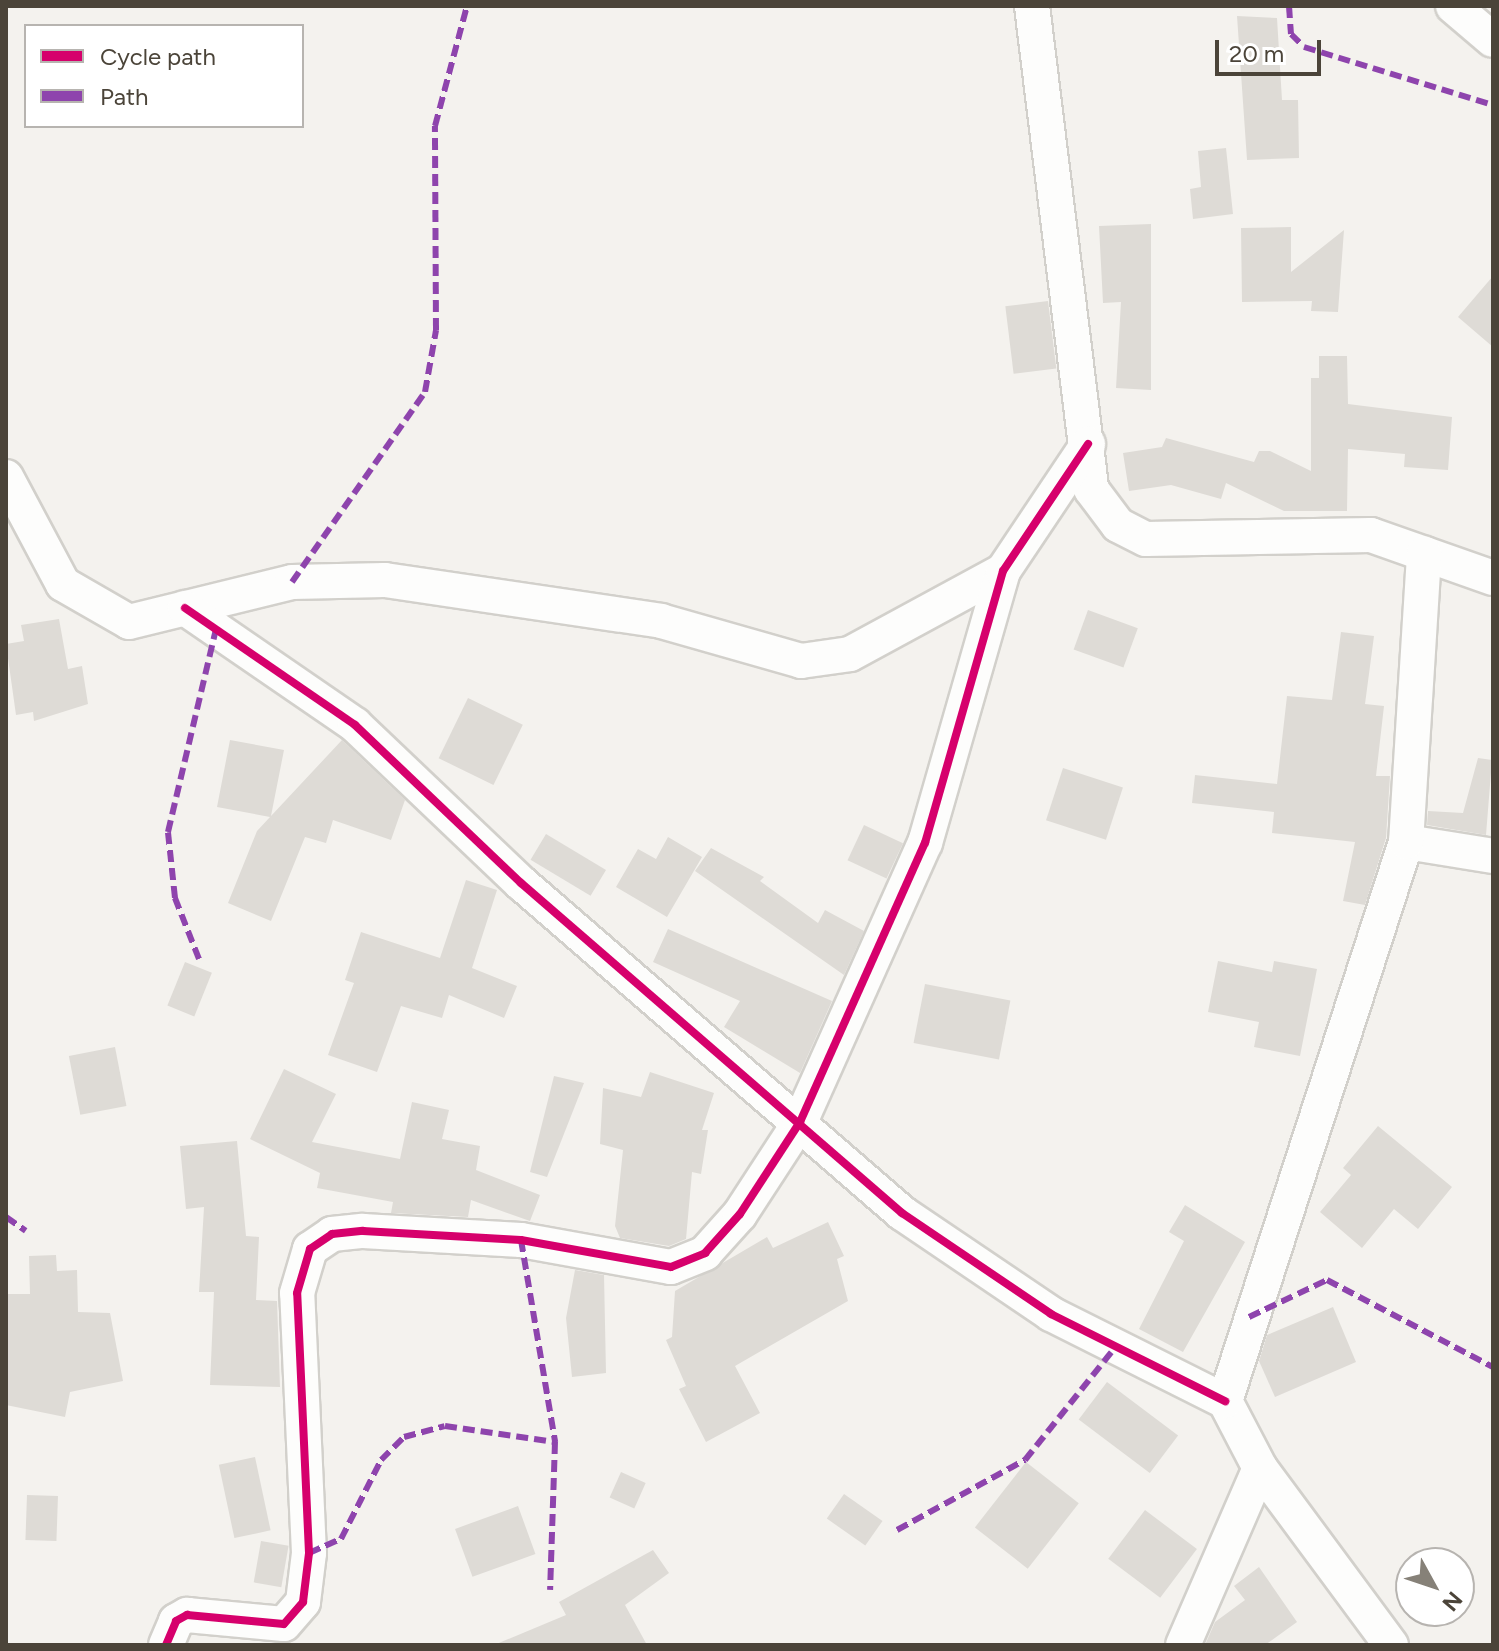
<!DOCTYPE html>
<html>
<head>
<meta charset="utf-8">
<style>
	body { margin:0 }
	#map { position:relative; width:1499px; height:1651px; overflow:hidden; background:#f4f2ee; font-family:Figtree,sans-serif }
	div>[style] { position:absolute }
	.building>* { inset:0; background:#dedbd6; transform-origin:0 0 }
	.roads { filter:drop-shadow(2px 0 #d2d0cb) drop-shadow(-2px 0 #d2d0cb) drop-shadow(0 2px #d2d0cb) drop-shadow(0 -2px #d2d0cb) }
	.minor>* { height:34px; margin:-17px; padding:0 17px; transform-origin:17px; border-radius:17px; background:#fdfdfc }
	.quiet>* { height:6px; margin-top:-3px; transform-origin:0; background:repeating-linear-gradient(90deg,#8e44ad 0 12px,transparent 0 18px) }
	.cycleway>* { height:8px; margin:-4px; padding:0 4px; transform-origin:4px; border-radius:4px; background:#d6006c }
	span { translate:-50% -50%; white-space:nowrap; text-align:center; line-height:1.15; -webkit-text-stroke:6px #fff; paint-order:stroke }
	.frame { position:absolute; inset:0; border:8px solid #4b4439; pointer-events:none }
	.legend { position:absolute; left:24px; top:24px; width:280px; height:104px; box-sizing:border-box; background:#fff; border:2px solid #b7b4b0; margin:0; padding:10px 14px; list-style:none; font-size:24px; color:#4b4439 }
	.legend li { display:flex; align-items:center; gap:16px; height:40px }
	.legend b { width:40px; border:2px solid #b7b4b0 }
	.north { position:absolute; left:1395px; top:1547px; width:80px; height:80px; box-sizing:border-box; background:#fff; border:2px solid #b7b4b0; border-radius:50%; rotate:130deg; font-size:22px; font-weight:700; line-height:32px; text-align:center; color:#4b4439 }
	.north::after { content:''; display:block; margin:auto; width:28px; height:36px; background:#868178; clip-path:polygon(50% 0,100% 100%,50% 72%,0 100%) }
	.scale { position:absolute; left:1215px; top:40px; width:106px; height:36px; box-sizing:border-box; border:4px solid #4b4439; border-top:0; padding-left:10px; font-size:24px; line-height:28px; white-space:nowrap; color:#4b4439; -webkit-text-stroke:6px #fff; paint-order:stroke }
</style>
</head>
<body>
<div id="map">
	<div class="building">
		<div style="clip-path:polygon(1237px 16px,1277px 18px,1282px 100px,1298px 100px,1299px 158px,1247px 160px)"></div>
		<div style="clip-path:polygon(1226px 148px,1233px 214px,1193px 219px,1190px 189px,1201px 187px,1198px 151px)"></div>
		<div style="clip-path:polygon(1151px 224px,1151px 390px,1116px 388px,1121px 302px,1103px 303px,1099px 226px)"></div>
		<div style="clip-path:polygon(1291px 227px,1291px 272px,1344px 230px,1338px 312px,1311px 311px,1312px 301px,1242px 302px,1241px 228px)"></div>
		<div style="clip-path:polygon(1493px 276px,1493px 347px,1458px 317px)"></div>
		<div style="left:1048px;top:301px;width:68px;height:43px;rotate:83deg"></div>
		<div style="clip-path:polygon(1319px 356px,1347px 356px,1348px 404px,1452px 417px,1448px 470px,1404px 467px,1405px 454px,1348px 449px,1347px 511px,1284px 511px,1226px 483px,1221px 499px,1171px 485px,1129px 491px,1123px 453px,1162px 447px,1166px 438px,1254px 462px,1259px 451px,1270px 451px,1311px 471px,1311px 378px,1319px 378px)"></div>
		<div style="left:1088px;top:610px;width:53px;height:42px;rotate:20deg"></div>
		<div style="clip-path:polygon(59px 619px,68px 669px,82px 666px,88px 704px,34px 721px,33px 712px,16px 715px,6px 644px,24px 641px,21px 625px)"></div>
		<div style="clip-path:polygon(1341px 632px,1374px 636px,1365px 704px,1384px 706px,1376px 776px,1390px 776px,1386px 838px,1365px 905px,1343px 901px,1355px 842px,1272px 833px,1274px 812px,1192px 803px,1195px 775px,1277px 784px,1287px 696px,1332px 700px)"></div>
		<div style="left:468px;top:698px;width:61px;height:67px;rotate:26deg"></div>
		<div style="clip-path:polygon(230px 740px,284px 750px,271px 816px,342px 740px,405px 800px,391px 840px,333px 820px,326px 843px,305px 837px,271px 921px,228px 903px,257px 831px,270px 817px,217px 807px)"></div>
		<div style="clip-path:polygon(1478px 758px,1492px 760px,1486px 835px,1427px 825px,1428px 811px,1463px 813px)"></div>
		<div style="left:1063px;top:768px;width:63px;height:55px;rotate:18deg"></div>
		<div style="left:864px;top:825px;width:43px;height:39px;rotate:25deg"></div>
		<div style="left:546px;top:834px;width:70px;height:30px;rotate:31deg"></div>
		<div style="clip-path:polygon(668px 837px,702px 857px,667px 917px,616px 887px,638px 849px,656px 859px)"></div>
		<div style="clip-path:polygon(711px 848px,764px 877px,760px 881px,818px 923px,825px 910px,864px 931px,844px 975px,695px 871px)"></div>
		<div style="clip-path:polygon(466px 880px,497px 890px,472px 968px,517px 986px,504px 1018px,449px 995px,442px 1018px,401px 1006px,377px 1072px,328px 1055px,354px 983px,345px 980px,361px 932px,440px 958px)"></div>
		<div style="clip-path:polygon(668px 929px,832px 1001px,800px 1073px,724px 1027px,740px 1001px,653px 962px)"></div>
		<div style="clip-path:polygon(1218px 961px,1272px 972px,1274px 961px,1317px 969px,1300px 1056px,1254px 1047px,1259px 1022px,1208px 1012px)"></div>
		<div style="left:185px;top:962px;width:29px;height:47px;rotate:22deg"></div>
		<div style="left:925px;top:984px;width:87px;height:60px;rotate:11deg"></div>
		<div style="left:115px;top:1047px;width:60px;height:47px;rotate:79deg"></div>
		<div style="clip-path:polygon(284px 1069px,336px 1094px,312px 1142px,400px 1159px,412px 1102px,449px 1110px,442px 1139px,480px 1146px,476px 1170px,540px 1195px,530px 1221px,471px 1200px,468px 1217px,391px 1213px,393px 1202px,317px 1188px,320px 1173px,250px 1139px)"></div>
		<div style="clip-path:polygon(650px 1072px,714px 1093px,702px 1130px,708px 1130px,701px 1174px,692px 1172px,686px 1239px,669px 1246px,620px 1238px,615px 1226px,623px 1150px,600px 1144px,603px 1088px,641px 1097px)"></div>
		<div style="clip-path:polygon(554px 1076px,584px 1083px,547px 1177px,530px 1172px)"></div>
		<div style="clip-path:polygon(1378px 1126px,1452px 1187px,1418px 1229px,1394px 1209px,1362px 1248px,1320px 1212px,1351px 1175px,1343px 1168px)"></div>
		<div style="clip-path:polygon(237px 1141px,246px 1236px,259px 1237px,256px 1300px,277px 1301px,280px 1387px,210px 1385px,214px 1292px,199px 1292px,204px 1207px,186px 1209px,180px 1146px)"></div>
		<div style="clip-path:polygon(1185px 1205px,1245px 1242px,1183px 1352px,1139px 1329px,1184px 1241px,1169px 1232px)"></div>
		<div style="clip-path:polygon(828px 1222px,844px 1256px,837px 1259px,848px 1301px,735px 1366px,760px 1413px,706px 1442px,679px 1389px,686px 1386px,666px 1340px,672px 1337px,675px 1291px,767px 1237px,773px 1248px)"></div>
		<div style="clip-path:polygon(56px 1255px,57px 1271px,77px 1270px,78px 1312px,110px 1313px,123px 1381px,70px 1392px,65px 1417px,6px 1405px,6px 1294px,30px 1294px,29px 1256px)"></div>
		<div style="clip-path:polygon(575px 1270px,604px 1275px,606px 1373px,572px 1377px,566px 1318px)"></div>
		<div style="clip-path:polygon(1333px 1307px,1356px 1362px,1275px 1397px,1259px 1361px,1267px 1335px)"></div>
		<div style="left:1107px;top:1382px;width:89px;height:47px;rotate:37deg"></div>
		<div style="left:255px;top:1457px;width:75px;height:37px;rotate:78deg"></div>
		<div style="left:1026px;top:1462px;width:67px;height:83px;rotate:38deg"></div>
		<div style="left:621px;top:1472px;width:27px;height:28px;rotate:24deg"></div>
		<div style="left:844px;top:1494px;width:47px;height:30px;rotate:35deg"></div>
		<div style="left:27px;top:1495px;width:31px;height:45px;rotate:2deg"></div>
		<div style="left:518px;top:1506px;width:51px;height:67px;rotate:70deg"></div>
		<div style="left:1145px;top:1510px;width:65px;height:61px;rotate:37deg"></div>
		<div style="left:261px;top:1541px;width:28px;height:42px;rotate:10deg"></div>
		<div style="clip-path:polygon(653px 1550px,669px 1573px,625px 1605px,647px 1645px,494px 1645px,566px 1615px,559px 1602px)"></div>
		<div style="clip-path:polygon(1259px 1567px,1297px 1622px,1265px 1645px,1205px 1645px,1215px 1622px,1245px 1600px,1234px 1586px)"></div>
	</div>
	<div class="roads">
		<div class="minor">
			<div style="left:1032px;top:6px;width:487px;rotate:83deg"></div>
			<div style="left:1091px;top:489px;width:45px;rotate:53.1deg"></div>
			<div style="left:1118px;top:525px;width:31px;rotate:27deg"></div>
			<div style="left:1146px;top:539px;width:225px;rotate:-1deg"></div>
			<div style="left:1371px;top:535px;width:129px;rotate:19.4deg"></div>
			<div style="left:1453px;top:6px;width:52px;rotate:40.4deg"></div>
			<div style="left:6px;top:477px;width:121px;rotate:62deg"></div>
			<div style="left:63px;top:584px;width:76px;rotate:29.9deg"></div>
			<div style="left:129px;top:622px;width:168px;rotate:-13.8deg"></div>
			<div style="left:292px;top:582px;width:93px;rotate:-1.2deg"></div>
			<div style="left:385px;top:580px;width:279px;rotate:8.4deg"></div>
			<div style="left:661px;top:621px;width:146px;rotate:15.9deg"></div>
			<div style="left:801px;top:661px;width:49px;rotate:-8.1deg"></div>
			<div style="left:850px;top:654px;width:174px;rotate:-28.5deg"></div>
			<div style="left:185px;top:608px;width:206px;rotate:34.5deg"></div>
			<div style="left:355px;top:725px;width:229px;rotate:43.6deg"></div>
			<div style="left:521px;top:883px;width:504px;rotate:40.9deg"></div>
			<div style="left:902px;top:1213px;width:180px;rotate:34.1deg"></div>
			<div style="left:1051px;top:1314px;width:195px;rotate:26.6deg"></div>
			<div style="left:1406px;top:842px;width:88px;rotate:9.1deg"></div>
			<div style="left:166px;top:1645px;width:26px;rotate:-67deg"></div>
			<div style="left:176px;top:1621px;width:13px;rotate:-29deg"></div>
			<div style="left:187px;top:1615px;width:97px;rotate:5.3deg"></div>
			<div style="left:284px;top:1624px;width:29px;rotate:-49deg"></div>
			<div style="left:303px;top:1602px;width:49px;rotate:-83deg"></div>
			<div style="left:309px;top:1553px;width:260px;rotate:-92.6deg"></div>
			<div style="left:297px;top:1293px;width:46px;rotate:-73.5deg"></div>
			<div style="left:310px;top:1249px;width:27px;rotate:-34deg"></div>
			<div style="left:332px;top:1234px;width:31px;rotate:-6deg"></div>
			<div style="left:363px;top:1231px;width:158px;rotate:3.3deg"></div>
			<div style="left:521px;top:1240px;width:152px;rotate:10.2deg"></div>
			<div style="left:671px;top:1267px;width:37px;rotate:-22deg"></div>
			<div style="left:705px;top:1253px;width:52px;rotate:-48.1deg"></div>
			<div style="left:740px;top:1214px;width:110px;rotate:-56.9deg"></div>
			<div style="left:800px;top:1122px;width:306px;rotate:-65.9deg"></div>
			<div style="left:925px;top:843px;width:283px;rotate:-74deg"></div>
			<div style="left:1003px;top:571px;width:153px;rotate:-56.2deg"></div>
			<div style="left:1183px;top:1645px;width:193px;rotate:-66.5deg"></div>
			<div style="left:1391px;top:1645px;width:220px;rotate:-126.5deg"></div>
			<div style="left:1260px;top:1468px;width:76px;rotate:-117.6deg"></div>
			<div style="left:1225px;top:1401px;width:588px;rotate:-72.06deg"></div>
			<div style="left:1406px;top:842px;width:289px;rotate:-86.4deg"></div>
		</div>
	</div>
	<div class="quiet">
		<div style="left:1289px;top:6px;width:28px;rotate:86deg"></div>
		<div style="left:1291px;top:34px;width:18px;rotate:45deg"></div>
		<div style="left:1304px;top:47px;width:198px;rotate:17.1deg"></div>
		<div style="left:292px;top:582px;width:232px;rotate:-55deg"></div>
		<div style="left:425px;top:392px;width:63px;rotate:-79.9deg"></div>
		<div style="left:436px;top:330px;width:204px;rotate:-90.3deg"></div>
		<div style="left:435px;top:126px;width:124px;rotate:-75.1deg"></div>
		<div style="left:199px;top:959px;width:66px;rotate:-111.5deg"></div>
		<div style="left:175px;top:898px;width:66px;rotate:-96.1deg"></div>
		<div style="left:168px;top:832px;width:209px;rotate:-76.7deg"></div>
		<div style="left:6px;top:1217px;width:24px;rotate:35deg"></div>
		<div style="left:521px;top:1240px;width:205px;rotate:80.4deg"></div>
		<div style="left:555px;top:1442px;width:148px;rotate:91.9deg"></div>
		<div style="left:1249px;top:1317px;width:86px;rotate:-25.4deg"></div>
		<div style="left:1327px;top:1280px;width:187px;rotate:27.7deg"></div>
		<div style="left:897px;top:1530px;width:146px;rotate:-28.7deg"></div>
		<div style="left:1025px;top:1460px;width:141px;rotate:-51.3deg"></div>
		<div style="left:309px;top:1553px;width:35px;rotate:-24deg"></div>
		<div style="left:341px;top:1539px;width:89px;rotate:-63.1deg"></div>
		<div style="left:381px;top:1460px;width:33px;rotate:-45deg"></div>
		<div style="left:404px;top:1437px;width:42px;rotate:-15deg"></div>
		<div style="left:445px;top:1426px;width:111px;rotate:8.3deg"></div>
	</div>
	<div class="cycleway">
		<div style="left:185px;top:608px;width:206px;rotate:34.5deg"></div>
		<div style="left:355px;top:725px;width:229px;rotate:43.6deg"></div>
		<div style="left:521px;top:883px;width:504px;rotate:40.9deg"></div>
		<div style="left:902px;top:1213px;width:180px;rotate:34.1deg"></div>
		<div style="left:1051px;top:1314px;width:195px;rotate:26.6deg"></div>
		<div style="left:166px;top:1645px;width:26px;rotate:-67deg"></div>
		<div style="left:176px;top:1621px;width:13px;rotate:-29deg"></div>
		<div style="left:187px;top:1615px;width:97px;rotate:5.3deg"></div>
		<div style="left:284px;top:1624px;width:29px;rotate:-49deg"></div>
		<div style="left:303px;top:1602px;width:49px;rotate:-83deg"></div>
		<div style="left:309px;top:1553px;width:260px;rotate:-92.6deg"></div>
		<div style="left:297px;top:1293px;width:46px;rotate:-73.5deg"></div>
		<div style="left:310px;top:1249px;width:27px;rotate:-34deg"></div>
		<div style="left:332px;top:1234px;width:31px;rotate:-6deg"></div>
		<div style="left:363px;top:1231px;width:158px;rotate:3.3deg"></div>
		<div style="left:521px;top:1240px;width:152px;rotate:10.2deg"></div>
		<div style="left:671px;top:1267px;width:37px;rotate:-22deg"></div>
		<div style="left:705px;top:1253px;width:52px;rotate:-48.1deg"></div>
		<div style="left:740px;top:1214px;width:110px;rotate:-56.9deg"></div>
		<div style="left:800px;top:1122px;width:306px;rotate:-65.9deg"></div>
		<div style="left:925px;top:843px;width:283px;rotate:-74deg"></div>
		<div style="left:1003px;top:571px;width:153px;rotate:-56.2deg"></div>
	</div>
	<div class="frame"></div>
	<ul class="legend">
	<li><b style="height:10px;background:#d6006c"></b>Cycle path</li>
	<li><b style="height:10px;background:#8e44ad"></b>Path</li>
	</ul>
	<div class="north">N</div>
	<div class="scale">20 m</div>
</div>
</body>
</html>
